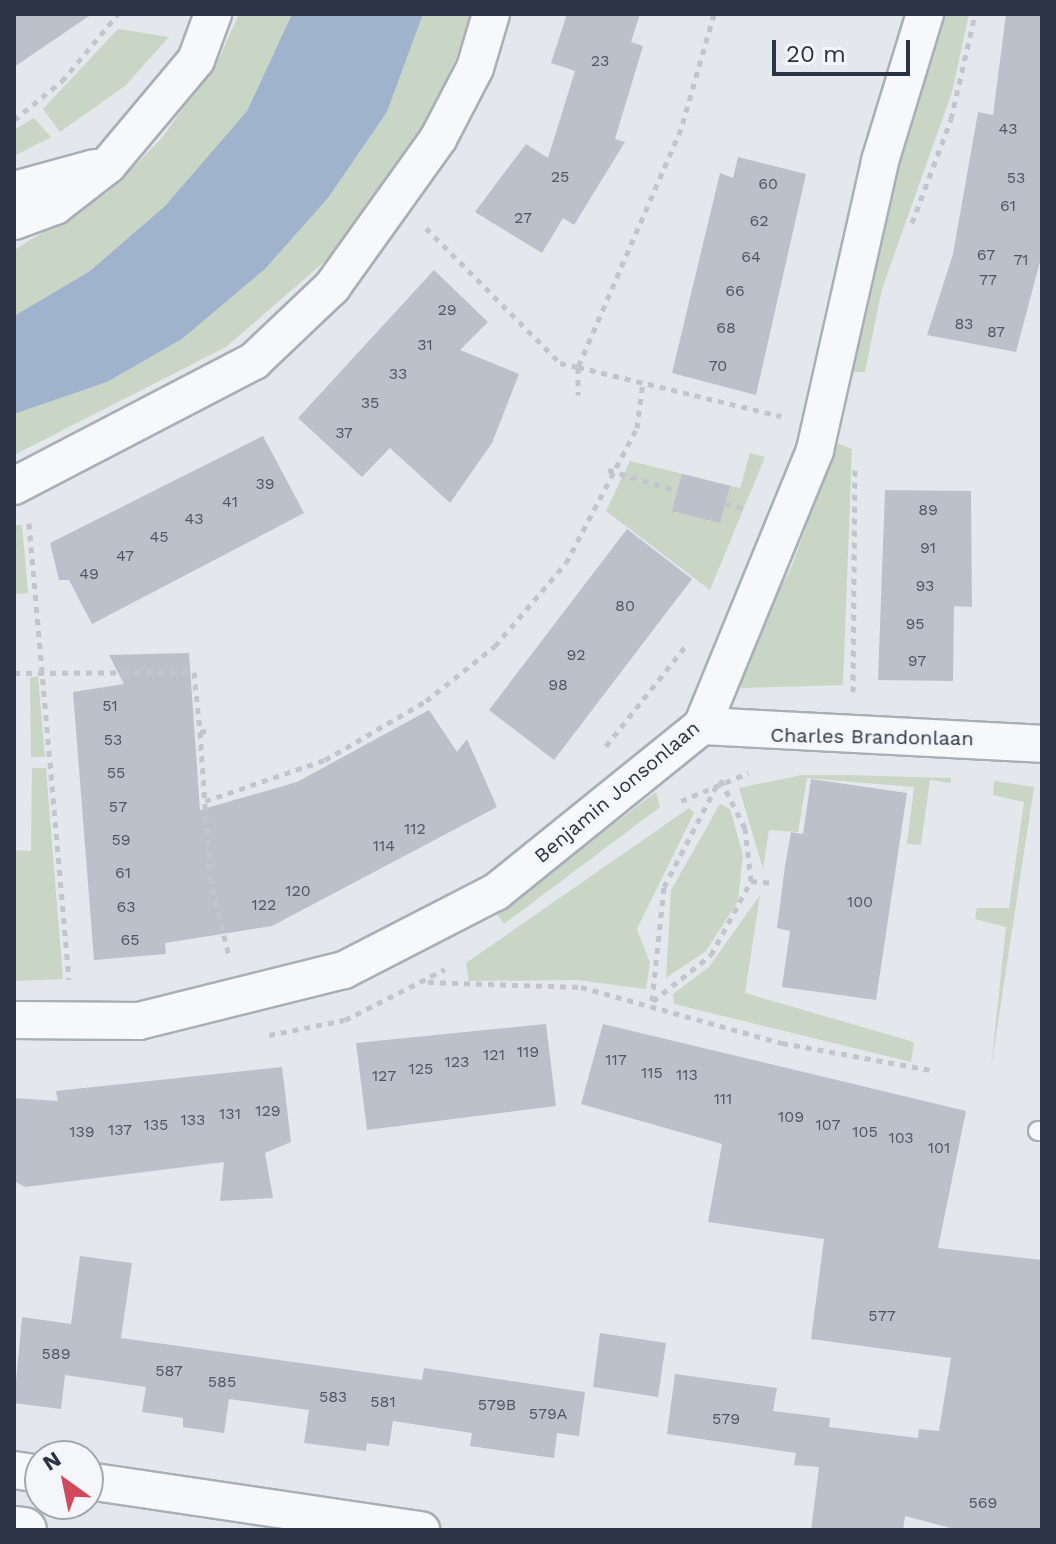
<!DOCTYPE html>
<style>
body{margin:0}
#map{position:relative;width:1056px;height:1544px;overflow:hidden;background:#e4e7ec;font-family:"Work Sans",sans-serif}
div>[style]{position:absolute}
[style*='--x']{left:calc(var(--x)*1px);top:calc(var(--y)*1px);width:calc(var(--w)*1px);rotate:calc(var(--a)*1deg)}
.green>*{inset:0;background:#c9d6c5}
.water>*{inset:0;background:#9fb4cc}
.building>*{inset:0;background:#bbc0ca}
.path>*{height:5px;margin-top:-2.5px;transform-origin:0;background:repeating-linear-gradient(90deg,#c2c5cb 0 6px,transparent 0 12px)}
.roads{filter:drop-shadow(2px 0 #a9aeb7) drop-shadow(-2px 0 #a9aeb7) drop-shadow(0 2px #a9aeb7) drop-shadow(0 -2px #a9aeb7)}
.service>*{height:18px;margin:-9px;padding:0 9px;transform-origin:9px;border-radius:9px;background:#f7f8fa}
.minor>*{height:36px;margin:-18px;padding:0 18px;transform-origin:18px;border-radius:18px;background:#f7f8fa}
.tertiary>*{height:44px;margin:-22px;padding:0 22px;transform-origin:22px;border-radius:22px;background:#f7f8fa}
span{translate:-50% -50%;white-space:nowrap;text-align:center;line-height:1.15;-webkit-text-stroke:7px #f4f6f9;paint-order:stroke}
.number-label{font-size:16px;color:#4f5766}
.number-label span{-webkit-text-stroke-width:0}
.street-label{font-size:20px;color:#2b3445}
.frame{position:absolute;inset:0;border:16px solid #2b3445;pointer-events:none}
.north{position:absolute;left:24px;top:1440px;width:80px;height:80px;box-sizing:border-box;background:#f4f6f9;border:2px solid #a4a8b1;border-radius:50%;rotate:327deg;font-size:22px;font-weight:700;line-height:32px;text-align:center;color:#2b3445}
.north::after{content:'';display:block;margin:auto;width:28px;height:36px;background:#d1495b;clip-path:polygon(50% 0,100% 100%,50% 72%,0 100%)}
.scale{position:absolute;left:772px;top:40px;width:138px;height:36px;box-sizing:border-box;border:4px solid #2b3445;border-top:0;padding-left:10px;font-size:24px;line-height:28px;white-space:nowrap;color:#2b3445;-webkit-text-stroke:6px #f4f6f9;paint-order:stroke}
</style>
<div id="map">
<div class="green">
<div style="clip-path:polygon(239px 14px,292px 14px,247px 111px,165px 206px,90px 271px,14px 316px,14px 250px,107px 193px,161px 139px,219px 58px)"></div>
<div style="clip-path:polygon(423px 14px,475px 14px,426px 127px,332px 255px,226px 347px,14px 455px,14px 414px,107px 382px,182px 339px,265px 269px,328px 198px,387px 112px)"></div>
<div style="clip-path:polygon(943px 14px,969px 14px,952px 92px,882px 289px,865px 372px,849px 372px,915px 98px)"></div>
<div style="clip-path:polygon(118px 29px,169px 37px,125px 86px,60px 132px,43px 109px)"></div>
<div style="clip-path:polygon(34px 118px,51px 137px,14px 156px,14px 130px)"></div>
<div style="clip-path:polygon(837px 443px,852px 449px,843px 685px,741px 688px,740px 672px,792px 565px)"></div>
<div style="clip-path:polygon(750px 453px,765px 457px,710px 590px,606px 511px,630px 461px,740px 488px)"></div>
<div style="clip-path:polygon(14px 525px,22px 525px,28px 593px,14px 594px)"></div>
<div style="clip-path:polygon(38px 676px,45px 757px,31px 757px,30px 678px)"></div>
<div style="clip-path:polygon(32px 768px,46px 768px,63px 979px,14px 981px,14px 850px,31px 851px)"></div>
<div style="clip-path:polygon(802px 775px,845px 775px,951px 778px,951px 783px,930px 780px,921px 845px,907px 844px,914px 787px,807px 778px,798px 832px,769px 830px,763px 869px,739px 788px)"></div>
<div style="clip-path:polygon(994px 781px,1034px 787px,991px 1068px,1006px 927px,975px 919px,977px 908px,1009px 908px,1024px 802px,993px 795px)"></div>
<div style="clip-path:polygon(656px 792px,660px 807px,504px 924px,496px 912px)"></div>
<div style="clip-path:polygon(720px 804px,730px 809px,743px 855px,738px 901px,706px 951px,666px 978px,671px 890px)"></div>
<div style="clip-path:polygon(689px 808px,694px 813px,637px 929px,650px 963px,646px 989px,577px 980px,469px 981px,466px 963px)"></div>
<div style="clip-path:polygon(760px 895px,745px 993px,914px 1042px,911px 1062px,674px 1004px,673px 994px,709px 967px)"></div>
</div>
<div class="water">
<div style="clip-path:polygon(292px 14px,423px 14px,387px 112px,328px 198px,265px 269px,182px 339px,107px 382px,14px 414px,14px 316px,90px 271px,165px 206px,247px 111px)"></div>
</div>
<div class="building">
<div style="clip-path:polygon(14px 14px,92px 14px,14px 67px)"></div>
<div style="clip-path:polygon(567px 14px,640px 14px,631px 42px,643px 46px,615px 139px,625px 142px,574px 225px,563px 218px,542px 253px,475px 212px,526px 144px,548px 158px,575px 71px,551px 63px)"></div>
<div style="clip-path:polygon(1006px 14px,1042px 14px,1042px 254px,1016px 352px,927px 335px,953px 254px,978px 112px,993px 115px)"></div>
<div style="clip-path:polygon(738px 157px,806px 174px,756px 395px,672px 373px,720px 173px,733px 178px)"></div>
<div style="clip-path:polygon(434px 270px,488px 322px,460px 350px,519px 374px,492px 443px,450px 503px,390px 448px,362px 477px,298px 418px)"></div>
<div style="clip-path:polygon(263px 436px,304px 513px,92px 624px,69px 580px,59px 580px,50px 543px)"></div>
<div style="clip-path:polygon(682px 474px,730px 486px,720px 523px,672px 511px)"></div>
<div style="clip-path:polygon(885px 490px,971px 491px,972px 607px,954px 606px,953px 681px,878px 680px)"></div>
<div style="clip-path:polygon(627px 529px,692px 579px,554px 760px,489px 710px)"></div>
<div style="clip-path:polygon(189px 653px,200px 810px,297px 782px,429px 710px,457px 752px,467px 739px,497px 807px,272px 926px,165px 943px,166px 954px,94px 960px,73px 692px,124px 684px,109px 655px)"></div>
<div style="clip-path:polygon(811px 779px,907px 793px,876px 1000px,782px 987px,790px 931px,777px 928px,785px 866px,791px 832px,803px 834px)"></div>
<div style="clip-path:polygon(546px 1024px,556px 1106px,367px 1130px,356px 1043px)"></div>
<div style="clip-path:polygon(603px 1024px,966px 1111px,938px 1248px,1042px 1260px,1042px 1530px,958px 1530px,905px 1516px,903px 1530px,811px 1530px,819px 1467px,794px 1465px,796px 1453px,667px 1434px,675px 1374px,777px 1388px,773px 1411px,830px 1418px,829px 1427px,918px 1438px,919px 1429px,939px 1431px,951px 1358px,811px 1339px,824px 1239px,708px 1222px,722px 1144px,581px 1104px)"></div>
<div style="clip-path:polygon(282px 1067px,291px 1142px,265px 1153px,273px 1198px,220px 1201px,224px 1162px,25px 1187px,14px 1181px,14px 1098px,58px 1101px,56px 1091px)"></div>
<div style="clip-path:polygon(80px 1256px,132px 1263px,121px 1338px,422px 1380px,424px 1368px,585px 1392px,579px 1436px,557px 1433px,554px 1458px,470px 1446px,472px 1433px,393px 1421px,389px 1446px,367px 1443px,366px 1451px,304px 1443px,309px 1410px,229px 1399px,224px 1433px,183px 1427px,183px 1418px,142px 1412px,146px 1387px,65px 1375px,61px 1409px,14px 1403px,22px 1317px,71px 1324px)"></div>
<div style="clip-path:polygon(600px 1333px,666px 1343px,658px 1397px,593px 1387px)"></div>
</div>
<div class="path">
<div style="--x:714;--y:14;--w:120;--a:106"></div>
<div style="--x:681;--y:129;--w:259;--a:113.4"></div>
<div style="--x:578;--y:367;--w:209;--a:13.6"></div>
<div style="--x:14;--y:120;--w:62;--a:-39.1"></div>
<div style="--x:62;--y:81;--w:87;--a:-50.1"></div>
<div style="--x:912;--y:223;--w:111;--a:-69.4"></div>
<div style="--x:951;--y:119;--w:108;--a:-77.1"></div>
<div style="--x:426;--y:228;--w:190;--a:45.2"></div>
<div style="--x:560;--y:363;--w:18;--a:13"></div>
<div style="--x:578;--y:367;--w:28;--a:90"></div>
<div style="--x:608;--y:470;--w:73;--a:16.7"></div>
<div style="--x:725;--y:503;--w:23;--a:15"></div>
<div style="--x:29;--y:523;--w:458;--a:85"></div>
<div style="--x:14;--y:673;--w:180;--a:-0.3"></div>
<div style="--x:194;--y:672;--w:60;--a:84.3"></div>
<div style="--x:200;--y:732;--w:10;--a:-11"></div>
<div style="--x:853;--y:692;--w:226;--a:-89.5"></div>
<div style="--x:200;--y:732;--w:145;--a:86.1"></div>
<div style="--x:210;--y:877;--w:81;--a:76.5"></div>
<div style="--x:606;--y:746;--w:130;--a:-51.5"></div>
<div style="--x:205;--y:801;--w:127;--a:-18.9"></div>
<div style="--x:325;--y:760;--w:117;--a:-30.3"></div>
<div style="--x:426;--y:701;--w:88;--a:-38.6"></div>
<div style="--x:495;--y:646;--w:109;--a:-49.5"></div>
<div style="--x:566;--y:563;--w:153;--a:-62.3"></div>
<div style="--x:637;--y:428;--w:47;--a:-82.7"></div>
<div style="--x:681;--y:801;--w:73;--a:-22.7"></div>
<div style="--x:751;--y:881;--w:24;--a:5"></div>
<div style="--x:428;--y:982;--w:153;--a:1.9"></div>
<div style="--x:581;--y:987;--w:209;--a:15.6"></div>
<div style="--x:782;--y:1043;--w:150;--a:10.3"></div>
<div style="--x:652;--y:1001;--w:115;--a:-84"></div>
<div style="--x:664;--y:887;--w:119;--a:-62.6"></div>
<div style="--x:653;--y:1001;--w:74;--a:-38.4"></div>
<div style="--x:711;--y:955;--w:84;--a:-61.6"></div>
<div style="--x:751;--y:881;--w:53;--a:-96.5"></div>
<div style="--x:745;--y:828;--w:55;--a:-117"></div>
<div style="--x:269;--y:1035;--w:77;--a:-11.2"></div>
<div style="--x:345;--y:1020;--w:112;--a:-27"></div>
</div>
<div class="roads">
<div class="service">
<div style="--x:1038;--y:1131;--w:4;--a:0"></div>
</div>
<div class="minor">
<div style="--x:14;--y:190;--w:84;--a:-15.2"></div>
<div style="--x:14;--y:221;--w:44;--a:-20.1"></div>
<div style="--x:55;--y:206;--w:67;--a:-37.7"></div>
<div style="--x:108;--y:165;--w:137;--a:-50"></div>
<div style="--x:196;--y:60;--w:49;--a:-69.7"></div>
<div style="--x:14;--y:486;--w:271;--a:-27.5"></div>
<div style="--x:254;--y:361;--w:108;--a:-43.5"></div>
<div style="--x:332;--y:287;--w:182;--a:-54.4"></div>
<div style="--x:438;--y:139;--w:80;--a:-62.5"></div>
<div style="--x:475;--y:68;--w:56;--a:-73.5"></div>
<div style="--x:702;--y:726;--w:340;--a:3"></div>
<div style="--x:14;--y:1020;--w:125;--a:0.5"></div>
<div style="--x:139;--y:1021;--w:211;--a:-14"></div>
<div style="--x:344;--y:970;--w:171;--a:-27.2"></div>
<div style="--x:496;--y:892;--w:265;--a:-38.9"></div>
<div style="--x:702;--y:726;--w:298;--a:-67.7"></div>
<div style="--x:815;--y:450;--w:296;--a:-77.3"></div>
<div style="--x:880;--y:161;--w:154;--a:-73"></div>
<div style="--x:14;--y:1470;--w:26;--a:9"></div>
<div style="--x:88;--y:1481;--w:337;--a:8.4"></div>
</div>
<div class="tertiary">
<div style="--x:14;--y:1529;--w:10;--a:6"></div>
</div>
</div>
<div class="number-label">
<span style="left:600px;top:61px">23</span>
<span style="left:1008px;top:129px">43</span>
<span style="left:560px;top:177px">25</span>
<span style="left:1016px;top:178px">53</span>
<span style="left:768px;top:184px">60</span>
<span style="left:1008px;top:206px">61</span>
<span style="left:523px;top:218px">27</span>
<span style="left:759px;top:221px">62</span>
<span style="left:986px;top:255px">67</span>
<span style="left:751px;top:257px">64</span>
<span style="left:1021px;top:260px">71</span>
<span style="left:988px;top:280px">77</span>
<span style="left:735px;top:291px">66</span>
<span style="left:447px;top:310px">29</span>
<span style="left:964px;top:324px">83</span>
<span style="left:726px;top:328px">68</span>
<span style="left:996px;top:332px">87</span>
<span style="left:425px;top:345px">31</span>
<span style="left:718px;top:366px">70</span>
<span style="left:398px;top:374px">33</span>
<span style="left:370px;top:403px">35</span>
<span style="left:344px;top:433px">37</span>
<span style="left:265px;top:484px">39</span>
<span style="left:230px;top:502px">41</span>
<span style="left:928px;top:510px">89</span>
<span style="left:194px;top:519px">43</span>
<span style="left:159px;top:537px">45</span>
<span style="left:928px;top:548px">91</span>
<span style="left:125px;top:556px">47</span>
<span style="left:89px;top:574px">49</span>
<span style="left:925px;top:586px">93</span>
<span style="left:625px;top:606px">80</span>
<span style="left:915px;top:624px">95</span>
<span style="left:576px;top:655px">92</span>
<span style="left:917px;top:661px">97</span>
<span style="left:558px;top:685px">98</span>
<span style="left:110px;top:706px">51</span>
<span style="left:113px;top:740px">53</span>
<span style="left:116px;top:773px">55</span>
<span style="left:118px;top:807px">57</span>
<span style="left:415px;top:829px">112</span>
<span style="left:121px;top:840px">59</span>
<span style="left:384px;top:846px">114</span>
<span style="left:123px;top:873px">61</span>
<span style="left:298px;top:891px">120</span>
<span style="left:860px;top:902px">100</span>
<span style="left:264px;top:905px">122</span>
<span style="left:126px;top:907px">63</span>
<span style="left:130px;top:940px">65</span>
<span style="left:528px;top:1052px">119</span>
<span style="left:494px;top:1055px">121</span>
<span style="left:616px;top:1060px">117</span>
<span style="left:457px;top:1062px">123</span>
<span style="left:421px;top:1069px">125</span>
<span style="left:652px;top:1073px">115</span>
<span style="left:687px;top:1075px">113</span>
<span style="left:384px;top:1076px">127</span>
<span style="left:723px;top:1099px">111</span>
<span style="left:268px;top:1111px">129</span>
<span style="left:230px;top:1114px">131</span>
<span style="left:791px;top:1117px">109</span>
<span style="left:193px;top:1120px">133</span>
<span style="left:156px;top:1125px">135</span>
<span style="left:828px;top:1125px">107</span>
<span style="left:120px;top:1130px">137</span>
<span style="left:82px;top:1132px">139</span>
<span style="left:865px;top:1132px">105</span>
<span style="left:901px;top:1138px">103</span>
<span style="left:939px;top:1148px">101</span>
<span style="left:882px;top:1316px">577</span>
<span style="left:56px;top:1354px">589</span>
<span style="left:169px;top:1371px">587</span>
<span style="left:222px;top:1382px">585</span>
<span style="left:333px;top:1397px">583</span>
<span style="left:383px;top:1402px">581</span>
<span style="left:497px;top:1405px">579B</span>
<span style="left:548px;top:1414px">579A</span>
<span style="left:726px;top:1419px">579</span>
<span style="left:983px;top:1503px">569</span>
</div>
<div class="street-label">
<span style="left:872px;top:737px;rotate:1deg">Charles Brandonlaan</span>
<span style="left:617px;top:792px;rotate:-40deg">Benjamin Jonsonlaan</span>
</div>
<div class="frame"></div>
<div class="north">N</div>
<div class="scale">20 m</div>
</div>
